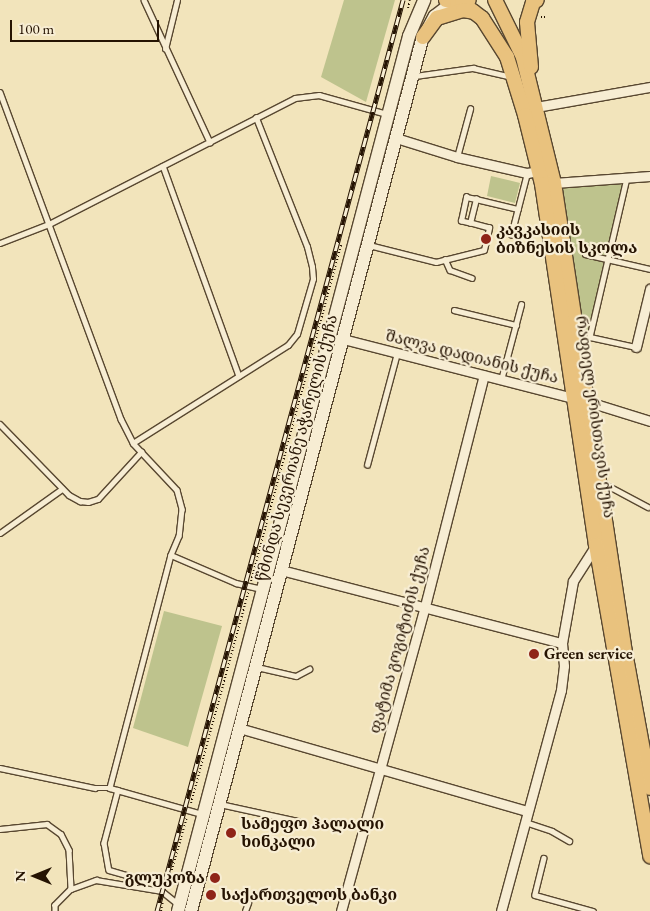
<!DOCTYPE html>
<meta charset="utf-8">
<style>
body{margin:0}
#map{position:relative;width:650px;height:911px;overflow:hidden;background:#f2e4bb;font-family:"EB Garamond","Noto Serif Georgian",serif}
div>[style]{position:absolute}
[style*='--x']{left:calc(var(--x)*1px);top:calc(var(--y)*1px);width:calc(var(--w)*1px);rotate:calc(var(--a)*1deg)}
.green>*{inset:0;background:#bec38d}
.path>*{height:2px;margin-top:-1px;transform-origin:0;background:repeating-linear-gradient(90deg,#251302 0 1px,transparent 0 3.5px)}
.roads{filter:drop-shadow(1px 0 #584730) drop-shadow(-1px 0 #584730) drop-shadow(0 1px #584730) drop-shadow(0 -1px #584730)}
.lane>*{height:4.5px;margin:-2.25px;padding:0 2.25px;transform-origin:2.25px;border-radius:2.25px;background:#f7edd3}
.street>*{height:9px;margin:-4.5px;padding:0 4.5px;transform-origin:4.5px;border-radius:4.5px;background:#f7edd3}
.secondary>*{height:12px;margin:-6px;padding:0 6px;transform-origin:6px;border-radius:6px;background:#f7edd3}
.primary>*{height:14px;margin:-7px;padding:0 7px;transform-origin:7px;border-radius:7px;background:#e9c27e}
.rail>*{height:5px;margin-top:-2.5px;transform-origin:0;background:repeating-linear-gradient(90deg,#f7edd3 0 9px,#251302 0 18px);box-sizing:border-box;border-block:1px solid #251302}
.dots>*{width:14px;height:14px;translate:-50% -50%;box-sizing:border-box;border:2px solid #f7edd3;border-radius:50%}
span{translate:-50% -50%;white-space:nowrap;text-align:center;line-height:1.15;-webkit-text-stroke:4.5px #f7edd3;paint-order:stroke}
.poi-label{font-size:16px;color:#251302;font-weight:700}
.left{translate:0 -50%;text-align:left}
.right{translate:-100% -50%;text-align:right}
.street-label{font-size:16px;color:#251302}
.north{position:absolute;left:10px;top:851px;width:50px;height:50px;-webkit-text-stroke:4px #f7edd3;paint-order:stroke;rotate:270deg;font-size:14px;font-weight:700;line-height:20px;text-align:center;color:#251302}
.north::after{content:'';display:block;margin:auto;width:18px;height:22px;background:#251302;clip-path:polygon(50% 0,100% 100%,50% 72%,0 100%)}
.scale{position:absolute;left:10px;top:20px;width:149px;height:22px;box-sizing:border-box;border:2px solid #251302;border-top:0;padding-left:6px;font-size:15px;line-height:18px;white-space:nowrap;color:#251302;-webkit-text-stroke:4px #f7edd3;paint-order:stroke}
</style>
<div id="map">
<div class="green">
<div style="clip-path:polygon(344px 0,395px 0,366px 102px,321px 77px)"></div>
<div style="clip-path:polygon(491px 176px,520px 183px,515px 203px,487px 196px)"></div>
<div style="clip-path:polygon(627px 178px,590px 337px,579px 342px,554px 183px)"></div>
<div style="clip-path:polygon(164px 611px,222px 626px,188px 747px,133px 728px)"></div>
</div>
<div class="path">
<div style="--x:408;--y:8;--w:8;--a:-76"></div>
<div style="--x:541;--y:17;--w:6;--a:0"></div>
<div style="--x:251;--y:581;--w:348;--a:-75"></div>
<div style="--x:191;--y:803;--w:218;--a:-74.8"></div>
<div style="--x:167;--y:887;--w:73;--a:-74.1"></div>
<div style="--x:161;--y:911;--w:10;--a:-79"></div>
</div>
<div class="roads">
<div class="lane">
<div style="--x:144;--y:0;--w:157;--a:65.1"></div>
<div style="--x:165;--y:49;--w:50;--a:-76.2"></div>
<div style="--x:415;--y:76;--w:59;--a:-7.9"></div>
<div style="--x:473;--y:68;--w:39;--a:13"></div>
<div style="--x:0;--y:92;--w:349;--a:69.7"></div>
<div style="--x:121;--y:419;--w:27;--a:63"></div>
<div style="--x:133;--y:443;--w:64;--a:46.9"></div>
<div style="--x:177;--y:490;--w:20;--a:75"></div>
<div style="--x:182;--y:509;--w:27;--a:96"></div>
<div style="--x:179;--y:536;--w:21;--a:113"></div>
<div style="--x:171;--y:555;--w:241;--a:104.7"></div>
<div style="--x:457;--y:157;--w:50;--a:-74.8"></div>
<div style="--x:163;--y:166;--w:223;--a:70.1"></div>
<div style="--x:627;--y:178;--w:163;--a:103.1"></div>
<div style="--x:590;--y:337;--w:47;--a:12.3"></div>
<div style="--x:470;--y:223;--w:9;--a:-167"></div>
<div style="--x:461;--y:221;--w:25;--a:-78"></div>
<div style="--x:466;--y:197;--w:10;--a:11"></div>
<div style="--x:511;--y:235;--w:64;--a:-75.5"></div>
<div style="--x:0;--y:243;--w:53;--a:-21.2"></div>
<div style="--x:49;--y:224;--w:276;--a:-27.1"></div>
<div style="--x:295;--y:98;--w:24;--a:-7"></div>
<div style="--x:319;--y:95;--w:71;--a:15.6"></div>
<div style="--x:369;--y:245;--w:69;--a:14.2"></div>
<div style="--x:436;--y:262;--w:49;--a:-14"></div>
<div style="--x:484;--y:250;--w:23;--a:-77"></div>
<div style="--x:489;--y:228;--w:20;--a:-165"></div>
<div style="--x:470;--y:223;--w:25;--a:-76"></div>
<div style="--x:476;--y:199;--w:43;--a:13.4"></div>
<div style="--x:585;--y:254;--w:67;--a:13"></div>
<div style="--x:445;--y:259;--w:12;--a:66"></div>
<div style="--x:450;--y:270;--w:23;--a:20"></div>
<div style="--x:454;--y:310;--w:64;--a:13.6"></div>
<div style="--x:501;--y:380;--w:78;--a:-75.1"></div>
<div style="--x:0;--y:424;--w:99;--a:45.8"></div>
<div style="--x:69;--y:495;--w:13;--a:29"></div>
<div style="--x:80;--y:501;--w:8;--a:7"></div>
<div style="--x:88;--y:502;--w:10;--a:-17"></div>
<div style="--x:98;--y:499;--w:64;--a:-47.5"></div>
<div style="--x:133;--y:443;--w:183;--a:-32.3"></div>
<div style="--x:288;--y:345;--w:14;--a:-51"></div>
<div style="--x:297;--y:334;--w:57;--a:-73.8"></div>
<div style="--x:313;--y:279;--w:12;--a:-95"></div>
<div style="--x:312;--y:267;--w:21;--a:-104"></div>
<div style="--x:307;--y:247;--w:139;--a:-111.6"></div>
<div style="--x:367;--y:465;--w:116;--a:-75"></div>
<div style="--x:603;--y:483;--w:51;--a:28.1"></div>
<div style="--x:0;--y:533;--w:76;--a:-35.4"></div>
<div style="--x:171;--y:555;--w:71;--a:23.3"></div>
<div style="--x:236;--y:583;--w:26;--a:13"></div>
<div style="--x:257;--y:667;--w:40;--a:13"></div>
<div style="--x:296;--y:676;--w:15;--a:-28"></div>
<div style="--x:0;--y:768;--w:97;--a:11.9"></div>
<div style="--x:95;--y:788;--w:15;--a:0"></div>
<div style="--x:110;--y:788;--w:96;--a:15.8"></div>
<div style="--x:118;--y:790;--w:55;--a:104.8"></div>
<div style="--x:104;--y:843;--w:27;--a:80"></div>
<div style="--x:109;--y:870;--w:18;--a:16"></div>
<div style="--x:220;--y:804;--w:79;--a:12.4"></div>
<div style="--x:525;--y:822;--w:28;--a:18"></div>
<div style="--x:552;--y:831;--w:20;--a:30"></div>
<div style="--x:0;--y:829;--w:47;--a:-6.1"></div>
<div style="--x:47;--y:824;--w:17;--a:36"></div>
<div style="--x:61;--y:834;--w:18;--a:63"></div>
<div style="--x:69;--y:850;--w:39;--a:87"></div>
<div style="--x:71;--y:889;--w:23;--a:135"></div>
<div style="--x:55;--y:905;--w:6;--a:90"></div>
<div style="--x:544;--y:858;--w:38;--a:104"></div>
<div style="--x:535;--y:895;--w:60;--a:15.4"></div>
<div style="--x:71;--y:889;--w:27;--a:-20"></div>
<div style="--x:96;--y:880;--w:67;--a:9.5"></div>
<div style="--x:162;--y:891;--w:21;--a:39"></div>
<div style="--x:245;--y:911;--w:9;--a:-69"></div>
</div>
<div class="street">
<div style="--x:536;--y:107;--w:116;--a:-10"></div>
<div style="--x:396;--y:138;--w:64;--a:17.3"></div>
<div style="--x:457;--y:157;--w:72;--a:12.9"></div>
<div style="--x:527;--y:173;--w:11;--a:-10"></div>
<div style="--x:554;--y:183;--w:96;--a:-4.2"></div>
<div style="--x:343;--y:339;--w:254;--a:14.4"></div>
<div style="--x:589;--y:402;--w:64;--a:17.3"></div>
<div style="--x:636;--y:347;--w:60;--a:-76.4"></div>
<div style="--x:281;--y:570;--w:290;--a:14.6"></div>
<div style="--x:239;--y:728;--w:300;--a:16.1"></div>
<div style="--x:341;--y:911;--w:316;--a:-74.6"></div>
<div style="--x:425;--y:606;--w:238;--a:-75.7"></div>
<div style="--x:501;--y:911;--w:229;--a:-74.8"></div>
<div style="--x:561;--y:690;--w:24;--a:-83"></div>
<div style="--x:564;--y:666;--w:23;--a:-95"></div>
<div style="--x:562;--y:643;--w:63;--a:-79.9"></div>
<div style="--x:573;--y:581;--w:43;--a:-57.4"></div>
</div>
<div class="secondary">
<div style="--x:178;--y:911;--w:905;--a:-75.21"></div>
<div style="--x:409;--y:36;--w:39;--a:-67"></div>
<div style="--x:191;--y:911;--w:901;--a:-75.15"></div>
<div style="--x:422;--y:40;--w:27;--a:-62"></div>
<div style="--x:435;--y:16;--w:21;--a:-37"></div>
</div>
<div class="primary">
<div style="--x:446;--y:0;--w:11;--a:15"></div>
<div style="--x:457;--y:3;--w:12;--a:-14"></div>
<div style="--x:495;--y:0;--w:64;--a:63.8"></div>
<div style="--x:523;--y:57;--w:130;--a:76.2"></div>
<div style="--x:554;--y:183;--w:486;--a:81.4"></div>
<div style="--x:627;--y:663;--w:127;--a:79.6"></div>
<div style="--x:462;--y:3;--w:25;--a:37"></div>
<div style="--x:482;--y:18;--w:46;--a:57.3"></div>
<div style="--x:507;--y:57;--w:61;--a:72.8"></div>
<div style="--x:525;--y:115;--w:71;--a:76.2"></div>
<div style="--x:542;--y:184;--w:365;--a:81.5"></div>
<div style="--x:596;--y:545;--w:316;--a:80.1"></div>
<div style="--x:423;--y:37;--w:24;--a:-54"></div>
<div style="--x:437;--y:18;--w:27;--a:-17"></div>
<div style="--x:463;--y:10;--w:11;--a:10"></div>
<div style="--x:531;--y:67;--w:45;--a:-95.1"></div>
<div style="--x:527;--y:22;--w:21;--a:-73"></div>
<div style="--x:533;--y:2;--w:4;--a:-27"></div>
</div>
</div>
<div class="rail">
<div style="--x:157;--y:911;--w:944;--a:-74.89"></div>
</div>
<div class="dots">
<div style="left:486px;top:239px;background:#8f2418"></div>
<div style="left:534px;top:654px;background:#8f2418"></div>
<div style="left:231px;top:833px;background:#8f2418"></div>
<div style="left:215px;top:878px;background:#8f2418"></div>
<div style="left:211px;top:895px;background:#8f2418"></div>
</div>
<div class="poi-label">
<span class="left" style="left:496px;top:239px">კავკასიის<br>ბიზნესის სკოლა</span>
<span class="left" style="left:544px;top:654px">Green service</span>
<span class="left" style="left:241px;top:833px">სამეფო ჰალალი<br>ხინკალი</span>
<span class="right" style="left:205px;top:878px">გლუკოზა</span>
<span class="left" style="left:221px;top:895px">საქართველოს ბანკი</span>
</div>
<div class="street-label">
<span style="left:472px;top:357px;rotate:14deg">შალვა დადიანის ქუჩა</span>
<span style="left:595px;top:417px;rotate:82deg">რაფიელ ერისთავის ქუჩა</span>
<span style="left:297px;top:448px;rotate:-75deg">წმინდა სევერიანე აჭარელის ქუჩა</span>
<span style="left:400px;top:640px;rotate:-75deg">ფატიმა გოგიტიძის ქუჩა</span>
</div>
<div class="north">N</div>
<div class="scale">100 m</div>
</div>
